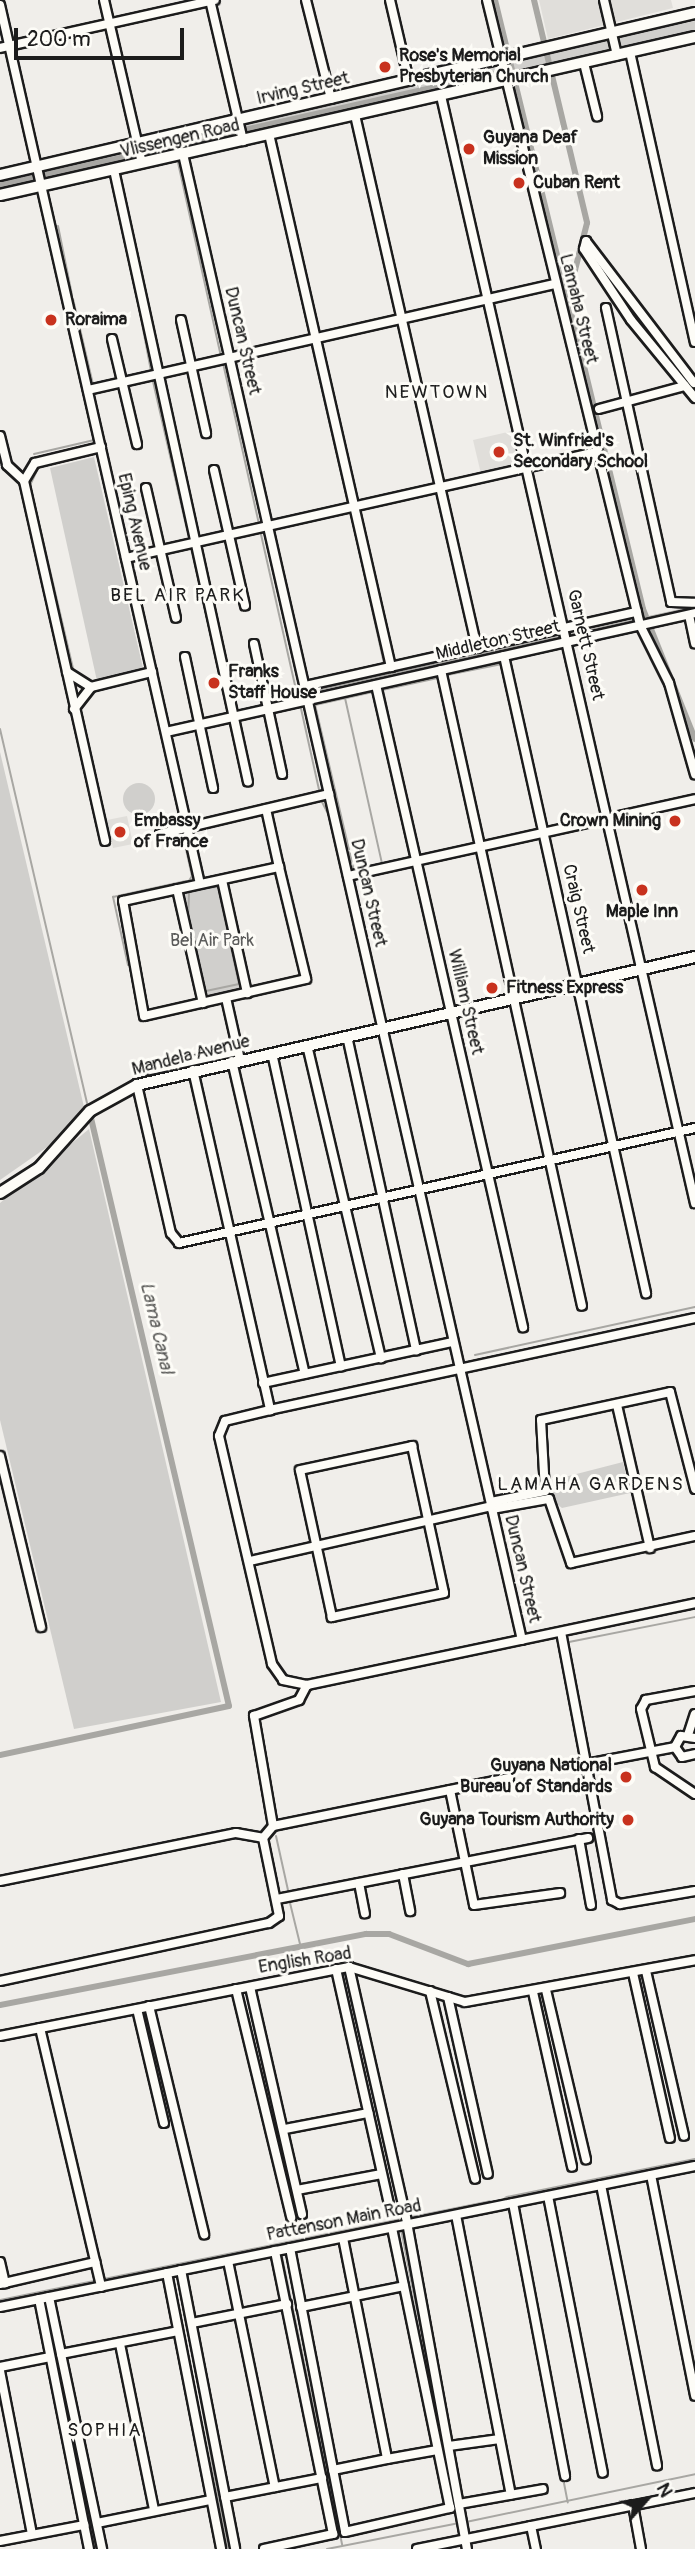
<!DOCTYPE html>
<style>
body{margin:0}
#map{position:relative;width:695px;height:2549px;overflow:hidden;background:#f0eeea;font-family:Pangolin,sans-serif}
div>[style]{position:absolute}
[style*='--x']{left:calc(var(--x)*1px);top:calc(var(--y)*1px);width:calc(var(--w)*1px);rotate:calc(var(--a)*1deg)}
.built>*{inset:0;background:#e0deda}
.green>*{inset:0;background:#d0cfcc}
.round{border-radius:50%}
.stream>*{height:2px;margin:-1px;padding:0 1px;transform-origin:1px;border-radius:1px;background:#a8a7a3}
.canal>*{height:6px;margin:-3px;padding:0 3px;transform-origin:3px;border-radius:3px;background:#a8a7a3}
.roads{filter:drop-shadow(2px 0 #1c1c1c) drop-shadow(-2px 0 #1c1c1c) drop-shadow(0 2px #1c1c1c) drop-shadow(0 -2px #1c1c1c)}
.minor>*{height:8px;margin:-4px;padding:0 4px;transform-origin:4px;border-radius:4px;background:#fdfcf7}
.major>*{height:10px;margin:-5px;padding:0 5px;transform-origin:5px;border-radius:5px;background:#fdfcf7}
.dots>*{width:19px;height:19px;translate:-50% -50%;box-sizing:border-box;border:4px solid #fdfcf7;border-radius:50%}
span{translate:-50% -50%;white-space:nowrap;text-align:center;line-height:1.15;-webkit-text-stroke:6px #fdfcf7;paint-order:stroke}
.poi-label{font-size:18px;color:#1c1c1c;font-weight:700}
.left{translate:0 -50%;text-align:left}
.right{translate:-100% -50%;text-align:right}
.street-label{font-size:18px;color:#1c1c1c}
.park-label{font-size:18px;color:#5b5b5a}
.neighbourhood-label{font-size:19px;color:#1c1c1c;letter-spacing:2px}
.water-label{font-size:19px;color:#5b5b59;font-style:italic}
.north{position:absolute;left:611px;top:2465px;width:70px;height:70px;-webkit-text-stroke:5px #fdfcf7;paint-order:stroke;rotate:62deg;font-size:19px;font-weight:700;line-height:28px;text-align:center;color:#1c1c1c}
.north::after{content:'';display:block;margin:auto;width:24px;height:32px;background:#1c1c1c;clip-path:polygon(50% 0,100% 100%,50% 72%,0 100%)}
.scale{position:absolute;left:14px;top:28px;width:170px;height:32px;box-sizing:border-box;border:4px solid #1c1c1c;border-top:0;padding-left:9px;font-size:21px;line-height:24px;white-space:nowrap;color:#1c1c1c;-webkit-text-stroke:5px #fdfcf7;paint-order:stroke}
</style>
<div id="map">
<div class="built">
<div style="clip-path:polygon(539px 0,671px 0,673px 8px,548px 39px)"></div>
<div style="clip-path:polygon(516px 430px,524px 464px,481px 474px,473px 440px)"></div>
<div style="clip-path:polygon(127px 816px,133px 844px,113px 848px,107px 820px)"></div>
</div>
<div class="green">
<div style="clip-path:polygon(695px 21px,695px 33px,622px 50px,619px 37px)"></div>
<div style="clip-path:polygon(608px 40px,611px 53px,511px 75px,508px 62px)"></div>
<div style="clip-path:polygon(494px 65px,497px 79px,248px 135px,245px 125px)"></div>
<div style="clip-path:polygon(235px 127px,238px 138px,147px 158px,145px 147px)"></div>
<div style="clip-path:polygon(134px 149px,136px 160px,45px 181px,43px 170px)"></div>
<div style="clip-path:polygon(94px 457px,143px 668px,97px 681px,50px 468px)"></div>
<div style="clip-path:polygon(0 752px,84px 1107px,53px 1143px,0 1180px)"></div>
<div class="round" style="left:123px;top:783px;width:32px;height:32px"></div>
<div style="clip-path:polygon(220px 883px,243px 990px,204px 999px,180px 892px)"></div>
<div style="clip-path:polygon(89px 1129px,221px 1702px,74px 1729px,0 1420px,0 1203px)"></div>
<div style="clip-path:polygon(623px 1462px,630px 1493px,562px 1508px,549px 1498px,494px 1507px,548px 1490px,557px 1479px)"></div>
</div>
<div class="stream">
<div style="--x:177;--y:158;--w:204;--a:77.5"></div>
<div style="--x:275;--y:180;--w:161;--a:77.4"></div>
<div style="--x:58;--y:226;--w:70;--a:78.5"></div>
<div style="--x:73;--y:299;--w:87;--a:76.8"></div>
<div style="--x:93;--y:384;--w:26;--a:-13"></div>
<div style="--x:311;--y:342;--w:166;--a:77.1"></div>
<div style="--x:223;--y:363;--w:165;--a:77.4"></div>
<div style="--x:123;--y:377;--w:29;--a:-12"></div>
<div style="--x:151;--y:371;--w:70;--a:-100.7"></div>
<div style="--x:152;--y:377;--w:166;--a:77.1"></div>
<div style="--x:34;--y:454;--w:62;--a:-13.1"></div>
<div style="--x:94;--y:440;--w:116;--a:-103"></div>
<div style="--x:39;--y:466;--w:21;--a:115"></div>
<div style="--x:30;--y:485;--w:192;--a:76.8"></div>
<div style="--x:350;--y:509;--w:159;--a:77.6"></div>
<div style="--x:260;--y:530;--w:173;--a:77.3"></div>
<div style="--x:191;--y:548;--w:162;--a:77.2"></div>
<div style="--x:640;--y:619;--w:56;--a:-12.3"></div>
<div style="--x:568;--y:635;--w:69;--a:-12.6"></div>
<div style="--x:447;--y:675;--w:56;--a:-11.3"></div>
<div style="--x:502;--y:664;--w:169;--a:77.7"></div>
<div style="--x:438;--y:679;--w:169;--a:77.4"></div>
<div style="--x:90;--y:682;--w:37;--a:-14"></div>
<div style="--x:382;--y:690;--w:57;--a:-12.1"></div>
<div style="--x:383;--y:690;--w:142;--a:77.8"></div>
<div style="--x:309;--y:692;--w:260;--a:-12.4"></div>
<div style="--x:345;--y:698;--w:170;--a:77.4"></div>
<div style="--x:300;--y:704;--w:92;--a:77.5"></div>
<div style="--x:379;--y:716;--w:145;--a:77.7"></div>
<div style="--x:410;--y:858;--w:10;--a:169"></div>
<div style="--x:0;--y:729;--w:387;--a:76.9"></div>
<div style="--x:321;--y:800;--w:22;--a:63"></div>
<div style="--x:182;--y:831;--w:46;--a:77.5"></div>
<div style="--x:192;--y:876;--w:9;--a:122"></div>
<div style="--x:336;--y:842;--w:187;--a:77.3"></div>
<div style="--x:461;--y:847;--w:12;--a:-14"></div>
<div style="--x:476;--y:850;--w:140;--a:77.2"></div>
<div style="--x:354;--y:871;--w:171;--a:-103.2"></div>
<div style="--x:315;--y:705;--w:59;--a:-12.6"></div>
<div style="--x:188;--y:890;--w:30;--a:-6"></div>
<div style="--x:218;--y:887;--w:99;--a:77.8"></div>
<div style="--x:239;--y:984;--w:35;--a:168"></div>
<div style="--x:205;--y:991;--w:66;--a:-103.2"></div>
<div style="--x:188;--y:922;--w:29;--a:-88"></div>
<div style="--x:128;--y:965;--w:70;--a:-102.4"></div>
<div style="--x:113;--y:897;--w:75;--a:-12.4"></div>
<div style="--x:379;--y:1033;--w:40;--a:77"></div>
<div style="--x:392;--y:1088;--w:99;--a:77.8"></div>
<div style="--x:475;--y:1355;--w:225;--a:-12.3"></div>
<div style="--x:569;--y:1642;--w:128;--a:-11.2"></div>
<div style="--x:276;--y:1836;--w:55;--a:77.5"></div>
<div style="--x:290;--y:1903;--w:42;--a:76.3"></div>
<div style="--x:509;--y:2207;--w:96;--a:78.6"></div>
<div style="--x:401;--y:2229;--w:250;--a:78.9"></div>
<div style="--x:281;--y:2252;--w:299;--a:78.2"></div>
<div style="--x:178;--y:2275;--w:279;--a:79.7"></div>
<div style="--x:48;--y:2310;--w:244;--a:78.6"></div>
<div style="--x:563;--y:2478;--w:25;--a:79"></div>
<div style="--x:466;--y:2522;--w:234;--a:-11.8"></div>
<div style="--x:327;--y:2549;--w:136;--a:-11.1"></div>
</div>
<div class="canal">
<div style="--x:495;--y:0;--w:627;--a:76.34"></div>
<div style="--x:643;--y:609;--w:140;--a:68.2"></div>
<div style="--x:534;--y:0;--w:229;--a:76.6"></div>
<div style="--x:587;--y:223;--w:49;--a:104.3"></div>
<div style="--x:575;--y:270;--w:22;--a:124"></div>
<div style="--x:0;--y:185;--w:505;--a:-12.69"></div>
<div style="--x:0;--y:1755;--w:234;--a:-12.1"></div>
<div style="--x:229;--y:1706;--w:604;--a:-103.21"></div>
<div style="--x:0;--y:2005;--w:373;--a:-11"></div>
<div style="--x:366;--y:1934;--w:23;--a:0"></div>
<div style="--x:389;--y:1934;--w:85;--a:20.8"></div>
<div style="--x:468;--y:1964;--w:231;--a:-11.2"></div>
<div style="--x:507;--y:2199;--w:192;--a:-11.4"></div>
<div style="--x:0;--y:2302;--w:499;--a:-11.4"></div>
</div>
<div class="roads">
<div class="minor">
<div style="--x:104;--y:0;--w:167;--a:76.9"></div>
<div style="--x:210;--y:0;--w:145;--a:76.8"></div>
<div style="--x:306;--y:0;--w:102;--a:75.8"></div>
<div style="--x:390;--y:0;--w:83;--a:76.8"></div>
<div style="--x:487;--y:0;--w:643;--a:76.24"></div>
<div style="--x:640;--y:625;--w:65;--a:63.4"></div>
<div style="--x:669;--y:683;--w:95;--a:74.1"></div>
<div style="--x:604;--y:0;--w:57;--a:76.7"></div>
<div style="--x:0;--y:5;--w:901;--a:77.18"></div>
<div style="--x:0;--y:48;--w:220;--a:-12.6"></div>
<div style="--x:630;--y:52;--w:297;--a:77.4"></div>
<div style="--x:584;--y:63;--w:55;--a:76.2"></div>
<div style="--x:441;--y:96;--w:1136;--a:77.08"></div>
<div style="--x:355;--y:115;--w:547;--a:77.11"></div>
<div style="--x:269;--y:134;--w:547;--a:77.11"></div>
<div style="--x:183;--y:154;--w:1524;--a:77.15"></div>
<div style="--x:114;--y:170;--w:626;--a:77.65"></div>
<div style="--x:606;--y:308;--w:301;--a:77.5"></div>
<div style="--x:671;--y:602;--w:24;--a:2"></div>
<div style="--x:181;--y:320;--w:116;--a:77.5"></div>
<div style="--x:112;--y:339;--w:108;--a:76.6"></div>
<div style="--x:694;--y:383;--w:178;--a:-127.3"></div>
<div style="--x:586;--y:241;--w:8;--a:104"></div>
<div style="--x:584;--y:249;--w:85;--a:56.5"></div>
<div style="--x:631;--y:320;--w:101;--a:50.6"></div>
<div style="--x:88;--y:390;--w:480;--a:-12.8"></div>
<div style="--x:599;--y:409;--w:89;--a:-15"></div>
<div style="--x:0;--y:436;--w:30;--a:76"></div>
<div style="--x:7;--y:465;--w:23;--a:43"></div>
<div style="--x:24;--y:481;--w:369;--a:77.3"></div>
<div style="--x:214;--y:470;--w:139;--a:77.1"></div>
<div style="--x:24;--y:481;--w:21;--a:-59"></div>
<div style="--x:35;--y:463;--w:68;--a:-13.6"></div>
<div style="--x:146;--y:488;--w:133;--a:77"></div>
<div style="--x:126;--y:558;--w:483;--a:-12.7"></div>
<div style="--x:689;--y:615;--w:29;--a:78"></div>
<div style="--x:254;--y:644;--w:133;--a:77.8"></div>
<div style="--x:504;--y:656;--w:653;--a:77.43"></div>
<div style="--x:185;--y:657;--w:134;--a:77.9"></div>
<div style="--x:441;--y:670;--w:651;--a:77.5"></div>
<div style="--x:67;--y:672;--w:28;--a:32"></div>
<div style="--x:376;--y:685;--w:659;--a:77.1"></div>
<div style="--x:305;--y:686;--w:340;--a:-12.6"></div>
<div style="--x:74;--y:709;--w:28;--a:-52"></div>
<div style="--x:91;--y:687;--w:63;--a:-13.8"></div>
<div style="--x:166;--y:732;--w:542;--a:-12.68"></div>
<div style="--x:266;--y:809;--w:59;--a:77.4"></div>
<div style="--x:279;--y:867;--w:115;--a:76.4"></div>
<div style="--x:306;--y:979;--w:166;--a:167.1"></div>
<div style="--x:144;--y:1016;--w:117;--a:-100.3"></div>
<div style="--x:123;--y:901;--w:160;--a:-12.3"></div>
<div style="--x:160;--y:834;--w:174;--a:-13.3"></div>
<div style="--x:348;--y:876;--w:355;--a:-12.5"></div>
<div style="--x:222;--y:880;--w:116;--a:77.5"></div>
<div style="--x:177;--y:889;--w:117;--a:77.2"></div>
<div style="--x:226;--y:998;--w:64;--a:77.3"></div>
<div style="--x:347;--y:1036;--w:322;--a:77.6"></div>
<div style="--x:307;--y:1045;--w:322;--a:76.7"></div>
<div style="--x:272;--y:1053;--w:321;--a:77.6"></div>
<div style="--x:232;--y:1061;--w:321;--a:76.9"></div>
<div style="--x:150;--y:1070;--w:90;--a:-12.2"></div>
<div style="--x:193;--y:1070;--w:349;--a:77.2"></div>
<div style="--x:137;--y:1085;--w:152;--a:77.1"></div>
<div style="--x:171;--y:1233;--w:13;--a:51"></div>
<div style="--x:179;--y:1243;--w:529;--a:-12.56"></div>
<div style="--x:695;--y:1318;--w:435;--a:167.8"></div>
<div style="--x:270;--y:1410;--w:46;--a:166.3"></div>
<div style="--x:225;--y:1421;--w:16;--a:112"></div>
<div style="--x:219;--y:1436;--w:234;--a:76.9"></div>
<div style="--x:272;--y:1664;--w:19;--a:55"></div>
<div style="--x:283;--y:1680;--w:25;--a:12"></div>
<div style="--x:307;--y:1685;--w:397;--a:-11.9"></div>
<div style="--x:263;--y:1383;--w:193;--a:-12.2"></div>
<div style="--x:617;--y:1405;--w:147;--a:77"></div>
<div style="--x:412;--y:1446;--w:150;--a:77.7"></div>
<div style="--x:444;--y:1593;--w:115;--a:167.9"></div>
<div style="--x:332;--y:1617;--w:150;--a:-102.3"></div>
<div style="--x:300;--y:1470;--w:115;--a:-12.1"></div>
<div style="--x:0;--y:1456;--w:176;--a:76.5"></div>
<div style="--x:545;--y:1491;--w:71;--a:-93.2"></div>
<div style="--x:541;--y:1420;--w:132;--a:-12.2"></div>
<div style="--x:670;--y:1392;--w:100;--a:75.5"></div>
<div style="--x:491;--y:1502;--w:55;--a:-11.5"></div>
<div style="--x:492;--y:1509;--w:58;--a:-10"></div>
<div style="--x:549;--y:1499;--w:68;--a:71"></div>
<div style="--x:571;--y:1563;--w:127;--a:-12.3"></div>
<div style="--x:250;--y:1561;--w:248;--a:-12.8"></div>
<div style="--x:561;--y:1632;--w:273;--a:79.2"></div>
<div style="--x:612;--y:1900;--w:9;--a:27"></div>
<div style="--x:620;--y:1904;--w:76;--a:-9.8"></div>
<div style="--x:695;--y:1691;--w:50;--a:169.6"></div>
<div style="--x:646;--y:1700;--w:10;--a:119"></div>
<div style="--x:641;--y:1709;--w:60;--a:76.4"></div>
<div style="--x:655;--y:1767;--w:48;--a:34"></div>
<div style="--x:688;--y:1735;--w:22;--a:-72"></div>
<div style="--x:695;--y:1738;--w:14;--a:-172"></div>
<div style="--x:681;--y:1736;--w:13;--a:119"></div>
<div style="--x:675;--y:1747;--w:12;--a:55"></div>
<div style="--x:682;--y:1757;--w:13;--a:-13"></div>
<div style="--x:586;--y:1764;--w:91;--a:-10.8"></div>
<div style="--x:450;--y:1790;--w:117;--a:78.2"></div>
<div style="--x:474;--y:1905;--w:87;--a:-7.9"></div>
<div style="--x:273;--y:1826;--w:241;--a:-11.5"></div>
<div style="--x:263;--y:1838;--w:16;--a:-50"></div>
<div style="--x:273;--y:1826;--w:112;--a:-99.8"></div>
<div style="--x:254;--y:1716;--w:48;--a:-19.6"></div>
<div style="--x:299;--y:1700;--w:17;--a:-62"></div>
<div style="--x:579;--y:1839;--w:67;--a:79.7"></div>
<div style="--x:403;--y:1874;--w:38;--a:79"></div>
<div style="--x:0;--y:1881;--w:241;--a:-11.5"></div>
<div style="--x:236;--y:1833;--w:27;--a:10"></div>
<div style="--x:359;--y:1883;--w:31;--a:79"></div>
<div style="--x:277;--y:1899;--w:317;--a:-11.1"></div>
<div style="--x:349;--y:1967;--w:256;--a:77.2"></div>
<div style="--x:406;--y:2217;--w:338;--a:79.6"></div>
<div style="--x:336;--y:1969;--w:241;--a:77.3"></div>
<div style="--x:646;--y:1971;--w:169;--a:77"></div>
<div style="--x:633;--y:1973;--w:169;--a:77.4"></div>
<div style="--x:0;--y:1981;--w:275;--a:-12.2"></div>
<div style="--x:269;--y:1923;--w:12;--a:-35"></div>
<div style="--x:279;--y:1916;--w:80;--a:-101.6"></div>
<div style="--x:250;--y:1987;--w:233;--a:77.1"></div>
<div style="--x:236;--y:1989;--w:235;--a:76.4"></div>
<div style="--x:546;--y:1990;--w:174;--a:76.7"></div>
<div style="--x:430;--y:1991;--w:193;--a:76.5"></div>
<div style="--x:533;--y:1992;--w:179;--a:77.4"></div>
<div style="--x:448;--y:1997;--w:181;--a:77.3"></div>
<div style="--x:149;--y:2006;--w:235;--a:76.4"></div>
<div style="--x:137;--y:2009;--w:117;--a:76.7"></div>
<div style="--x:40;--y:2028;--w:266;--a:76.7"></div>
<div style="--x:0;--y:2036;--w:356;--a:-11.2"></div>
<div style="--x:349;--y:1967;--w:121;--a:16.8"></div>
<div style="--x:465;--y:2002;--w:234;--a:-10.3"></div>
<div style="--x:285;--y:2129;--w:85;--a:-10.9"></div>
<div style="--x:651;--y:2175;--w:225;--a:78.7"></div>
<div style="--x:601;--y:2185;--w:286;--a:78.7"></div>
<div style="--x:297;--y:2190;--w:86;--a:-10.7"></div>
<div style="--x:548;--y:2196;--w:282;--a:78.8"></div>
<div style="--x:513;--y:2203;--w:278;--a:79.2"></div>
<div style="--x:456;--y:2215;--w:285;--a:78.9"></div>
<div style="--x:343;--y:2238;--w:225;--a:78.7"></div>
<div style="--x:387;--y:2459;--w:51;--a:-10.2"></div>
<div style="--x:290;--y:2248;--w:289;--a:79"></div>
<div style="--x:345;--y:2532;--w:108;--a:-12.9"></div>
<div style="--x:450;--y:2508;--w:286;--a:-101.7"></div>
<div style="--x:228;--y:2261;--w:231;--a:78.3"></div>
<div style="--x:0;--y:2262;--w:22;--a:77"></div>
<div style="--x:181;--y:2270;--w:284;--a:79"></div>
<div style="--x:167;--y:2273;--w:281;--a:78.9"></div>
<div style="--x:0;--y:2284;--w:98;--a:-13"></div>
<div style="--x:49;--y:2297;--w:258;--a:78.1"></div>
<div style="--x:39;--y:2299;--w:255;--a:78.7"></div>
<div style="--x:0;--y:2307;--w:709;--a:-11.47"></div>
<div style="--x:301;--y:2307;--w:105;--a:-11.5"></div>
<div style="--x:192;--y:2323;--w:97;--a:-11.3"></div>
<div style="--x:120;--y:2344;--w:169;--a:78.4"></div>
<div style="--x:61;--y:2354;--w:119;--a:-11.1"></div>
<div style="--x:0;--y:2367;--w:51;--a:-11.3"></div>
<div style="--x:0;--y:2371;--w:166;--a:78.9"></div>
<div style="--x:449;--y:2446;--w:51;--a:-7.8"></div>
<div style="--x:333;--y:2470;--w:55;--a:-11.5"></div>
<div style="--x:225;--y:2497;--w:99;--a:-11.1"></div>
<div style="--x:459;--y:2504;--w:85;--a:-10.1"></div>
<div style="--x:633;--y:2505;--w:45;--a:79.7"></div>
<div style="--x:97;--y:2523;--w:115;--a:-11.5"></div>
<div style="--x:531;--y:2526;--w:24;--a:78"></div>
<div style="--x:0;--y:2541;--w:86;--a:-10.8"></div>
<div style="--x:264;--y:2549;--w:71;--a:-12.3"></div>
<div style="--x:333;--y:2534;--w:289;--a:-101.6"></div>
<div style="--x:417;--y:2549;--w:284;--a:-11.4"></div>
</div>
<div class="major">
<div style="--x:0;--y:175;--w:714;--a:-13.12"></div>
<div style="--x:0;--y:195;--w:713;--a:-12.81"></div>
<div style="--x:0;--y:1193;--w:46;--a:-32.7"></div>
<div style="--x:39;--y:1168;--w:76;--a:-48.2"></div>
<div style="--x:90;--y:1111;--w:54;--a:-29"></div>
<div style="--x:137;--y:1085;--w:572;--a:-12.92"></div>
</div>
</div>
<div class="dots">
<div style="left:385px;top:67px;background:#c8321e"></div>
<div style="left:469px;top:149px;background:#c8321e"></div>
<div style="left:519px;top:183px;background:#c8321e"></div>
<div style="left:51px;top:320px;background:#c8321e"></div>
<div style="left:499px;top:452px;background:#c8321e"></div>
<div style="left:214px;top:683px;background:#c8321e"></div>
<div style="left:675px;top:821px;background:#c8321e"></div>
<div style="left:120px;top:832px;background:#c8321e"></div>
<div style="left:642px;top:890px;background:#c8321e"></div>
<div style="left:492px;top:988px;background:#c8321e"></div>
<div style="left:626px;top:1777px;background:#c8321e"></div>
<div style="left:628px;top:1820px;background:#c8321e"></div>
</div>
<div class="poi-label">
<span class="left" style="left:399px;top:67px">Rose's Memorial<br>Presbyterian Church</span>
<span class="left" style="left:483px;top:149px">Guyana Deaf<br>Mission</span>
<span class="left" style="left:533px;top:183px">Cuban Rent</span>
<span class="left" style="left:65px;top:320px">Roraima</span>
<span class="left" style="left:513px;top:452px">St. Winfried's<br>Secondary School</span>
<span class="left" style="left:228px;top:683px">Franks<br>Staff House</span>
<span class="right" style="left:661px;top:821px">Crown Mining</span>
<span class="left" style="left:134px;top:832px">Embassy<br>of France</span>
<span style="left:642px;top:912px">Maple Inn</span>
<span class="left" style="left:506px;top:988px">Fitness Express</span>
<span class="right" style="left:612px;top:1777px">Guyana National<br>Bureau of Standards</span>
<span class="right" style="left:614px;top:1820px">Guyana Tourism Authority</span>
</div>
<div class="street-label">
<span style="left:303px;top:89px;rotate:-13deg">Irving Street</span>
<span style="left:180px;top:139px;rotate:-13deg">Vlissengen Road</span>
<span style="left:578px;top:309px;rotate:76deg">Lamaha Street</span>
<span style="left:242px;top:341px;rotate:77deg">Duncan Street</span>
<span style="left:134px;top:522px;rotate:77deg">Eping Avenue</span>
<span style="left:498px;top:641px;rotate:-13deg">Middleton Street</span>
<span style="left:585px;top:645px;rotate:77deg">Garnett Street</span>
<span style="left:368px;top:893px;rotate:77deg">Duncan Street</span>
<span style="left:578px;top:909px;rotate:77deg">Craig Street</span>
<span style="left:465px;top:1002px;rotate:77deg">William Street</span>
<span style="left:191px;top:1056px;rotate:-14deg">Mandela Avenue</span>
<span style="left:522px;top:1569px;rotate:77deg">Duncan Street</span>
<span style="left:305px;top:1961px;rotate:-9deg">English Road</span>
<span style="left:344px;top:2221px;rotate:-11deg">Pattenson Main Road</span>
</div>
<div class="park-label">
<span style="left:212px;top:941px">Bel Air Park</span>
</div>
<div class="neighbourhood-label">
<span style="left:437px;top:393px">NEWTOWN</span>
<span style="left:178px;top:596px">BEL AIR PARK</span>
<span style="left:591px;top:1485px">LAMAHA GARDENS</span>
<span style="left:105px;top:2431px">SOPHIA</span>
</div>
<div class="water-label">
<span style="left:156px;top:1328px;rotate:77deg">Lama Canal</span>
</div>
<div class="north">N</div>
<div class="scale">200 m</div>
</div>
